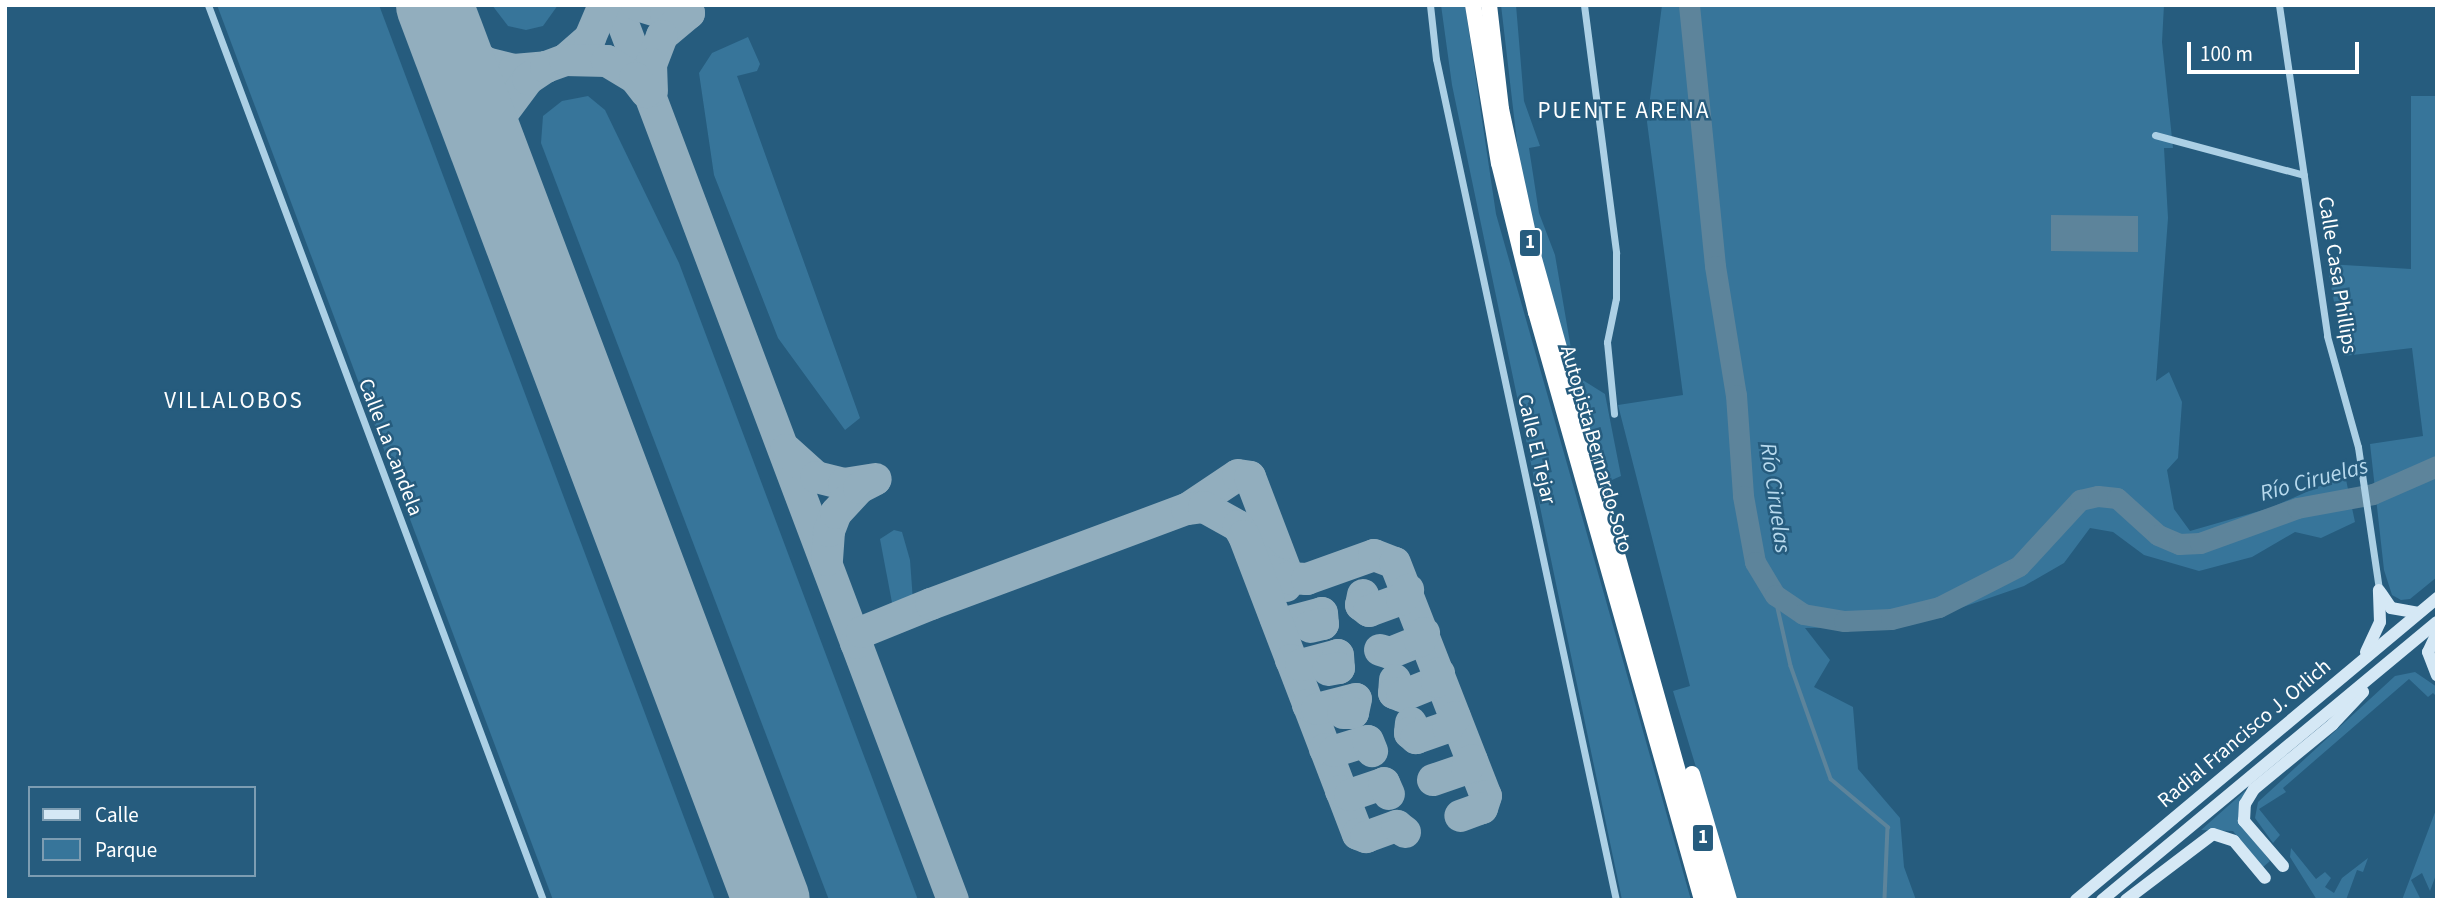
<!DOCTYPE html>
<meta charset="utf-8">
<style>
body{margin:0}
#map{position:relative;width:2442px;height:905px;overflow:hidden;background:#265c7e;font-family:"Source Sans 3",sans-serif}
div>[style]{position:absolute}
[style*='--x']{left:calc(var(--x)*1px);top:calc(var(--y)*1px);width:calc(var(--w)*1px);rotate:calc(var(--a)*1deg)}
.green>*{inset:0;background:#37759a}
.water>*{inset:0;background:#5d849b}
.stream>*{height:3.5px;margin:-1.75px;padding:0 1.75px;transform-origin:1.75px;border-radius:1.75px;background:#5d849b}
.river>*{height:21px;margin:-10.5px;padding:0 10.5px;transform-origin:10.5px;border-radius:10.5px;background:#5d849b}
.taxiway>*{height:32px;margin:-16px;padding:0 16px;transform-origin:16px;border-radius:16px;background:#92aebe}
.runway>*{height:77px;margin:-38.5px;padding:0 38.5px;transform-origin:38.5px;border-radius:38.5px;background:#92aebe}
.street>*{height:7px;margin:-3.5px;padding:0 3.5px;transform-origin:3.5px;border-radius:3.5px;background:#acd0e5}
.secondary>*{height:12px;margin:-6px;padding:0 6px;transform-origin:6px;border-radius:6px;background:#d5e8f5}
.highway>*{height:16px;margin:-8px;padding:0 8px;transform-origin:8px;border-radius:8px;background:#fff}
span{translate:-50% -50%;white-space:nowrap;text-align:center;line-height:1.15;-webkit-text-stroke:5px #265c7e;paint-order:stroke}
.shield-label span{padding:2px 5px;background:#265c7e;border:2px solid;border-radius:5px;-webkit-text-stroke-width:0}
.shield-label{font-size:19px;color:#fff;font-weight:700}
.street-label{font-size:21px;color:#fff}
.neighbourhood-label{font-size:23px;color:#fff;letter-spacing:2px}
.water-label{font-size:23px;color:#b7d9ed;font-style:italic}
.frame{position:absolute;inset:0;border:7px solid #fff;pointer-events:none}
.legend{position:absolute;left:28px;top:786px;width:228px;height:91px;box-sizing:border-box;background:#265c7e;border:2px solid #7d9db2;margin:0;padding:9px 12px;list-style:none;font-size:21px;color:#fff}
.legend li{display:flex;align-items:center;gap:14px;height:35px}
.legend b{width:35px;border:2px solid #7d9db2}
.scale{position:absolute;left:2187px;top:42px;width:172px;height:32px;box-sizing:border-box;border:4px solid #fff;border-top:0;padding-left:9px;font-size:21px;line-height:24px;white-space:nowrap;color:#fff;-webkit-text-stroke:5px #265c7e;paint-order:stroke}
</style>
<div id="map">
<div class="green">
<div style="clip-path:polygon(217px 5px,379px 5px,715px 900px,553px 900px)"></div>
<div style="clip-path:polygon(492px 5px,558px 5px,543px 26px,526px 30px,508px 26px)"></div>
<div style="clip-path:polygon(1441px 5px,1465px 5px,1496px 214px,1691px 900px,1622px 900px,1452px 85px)"></div>
<div style="clip-path:polygon(1501px 5px,1516px 5px,1524px 101px,1540px 146px,1529px 148px,1539px 213px,1555px 255px,1574px 366px,1581px 379px,1605px 394px,1621px 476px,1605px 483px,1541px 265px,1520px 168px)"></div>
<div style="clip-path:polygon(1662px 5px,2164px 5px,2162px 42px,2173px 148px,2164px 148px,2168px 218px,2156px 381px,2169px 372px,2182px 402px,2178px 458px,2167px 470px,2174px 509px,2190px 531px,2270px 508px,2345px 475px,2355px 522px,2321px 538px,2295px 532px,2252px 557px,2199px 571px,2144px 555px,2113px 532px,2090px 528px,2064px 563px,2024px 586px,1908px 626px,1805px 628px,1830px 660px,1814px 687px,1853px 707px,1858px 769px,1900px 818px,1904px 867px,1916px 900px,1736px 900px,1673px 691px,1690px 686px,1618px 405px,1683px 395px,1647px 122px)"></div>
<div style="clip-path:polygon(748px 37px,760px 64px,757px 71px,737px 76px,860px 418px,845px 430px,778px 338px,714px 175px,699px 73px,712px 53px)"></div>
<div style="clip-path:polygon(588px 96px,605px 110px,679px 263px,918px 900px,829px 900px,541px 143px,543px 116px,562px 101px)"></div>
<div style="clip-path:polygon(2411px 96px,2437px 96px,2437px 577px,2410px 599px,2401px 600px,2392px 595px,2384px 570px,2370px 444px,2423px 436px,2412px 348px,2344px 356px,2327px 264px,2411px 269px)"></div>
<div style="clip-path:polygon(894px 530px,902px 532px,910px 560px,913px 601px,893px 608px,880px 539px)"></div>
<div style="clip-path:polygon(2415px 672px,2437px 687px,2437px 697px,2433px 693px,2428px 697px,2409px 679px,2283px 788px,2286px 792px,2259px 809px,2280px 835px,2273px 843px,2255px 818px,2258px 802px,2395px 676px)"></div>
<div style="clip-path:polygon(2245px 791px,2242px 825px,2270px 861px,2262px 868px,2233px 831px,2201px 830px)"></div>
<div style="clip-path:polygon(2437px 807px,2437px 872px,2430px 891px,2422px 873px,2411px 880px,2421px 900px,2402px 900px)"></div>
<div style="clip-path:polygon(2291px 848px,2316px 879px,2325px 872px,2331px 878px,2325px 887px,2334px 893px,2342px 878px,2368px 858px,2363px 872px,2357px 870px,2346px 900px,2317px 900px,2290px 857px)"></div>
</div>
<div class="water">
<div style="clip-path:polygon(2051px 215px,2138px 216px,2138px 252px,2051px 251px)"></div>
</div>
<div class="stream">
<div style="--x:1775;--y:595;--w:73;--a:77.3"></div>
<div style="--x:1791;--y:666;--w:120;--a:70.5"></div>
<div style="--x:1831;--y:779;--w:75;--a:40.1"></div>
<div style="--x:1888;--y:827;--w:73;--a:92.4"></div>
</div>
<div class="river">
<div style="--x:1689;--y:5;--w:262;--a:84.3"></div>
<div style="--x:1715;--y:266;--w:131;--a:80.8"></div>
<div style="--x:1736;--y:395;--w:101;--a:86"></div>
<div style="--x:1743;--y:496;--w:67;--a:79.7"></div>
<div style="--x:1755;--y:562;--w:39;--a:59"></div>
<div style="--x:1775;--y:595;--w:34;--a:34"></div>
<div style="--x:1803;--y:614;--w:42;--a:9.7"></div>
<div style="--x:1844;--y:621;--w:47;--a:-2.4"></div>
<div style="--x:1891;--y:619;--w:49;--a:-14"></div>
<div style="--x:1939;--y:607;--w:90;--a:-27.1"></div>
<div style="--x:2019;--y:566;--w:90;--a:-47.3"></div>
<div style="--x:2080;--y:500;--w:18;--a:-13"></div>
<div style="--x:2098;--y:496;--w:19;--a:6"></div>
<div style="--x:2117;--y:498;--w:55;--a:42.1"></div>
<div style="--x:2158;--y:535;--w:23;--a:23"></div>
<div style="--x:2179;--y:544;--w:21;--a:-3"></div>
<div style="--x:2200;--y:543;--w:103;--a:-19.8"></div>
<div style="--x:2297;--y:508;--w:77;--a:-10.4"></div>
<div style="--x:2373;--y:494;--w:70;--a:-23.6"></div>
</div>
<div class="taxiway">
<div style="--x:616;--y:5;--w:956;--a:69.37"></div>
<div style="--x:637;--y:5;--w:30;--a:17"></div>
<div style="--x:666;--y:14;--w:23;--a:-2"></div>
<div style="--x:689;--y:13;--w:35;--a:140"></div>
<div style="--x:662;--y:36;--w:30;--a:111"></div>
<div style="--x:651;--y:64;--w:27;--a:88"></div>
<div style="--x:444;--y:32;--w:52;--a:36.4"></div>
<div style="--x:486;--y:63;--w:29;--a:14"></div>
<div style="--x:514;--y:70;--w:32;--a:-5"></div>
<div style="--x:565;--y:60;--w:33;--a:-41"></div>
<div style="--x:590;--y:38;--w:36;--a:-67"></div>
<div style="--x:494;--y:164;--w:51;--a:-80.9"></div>
<div style="--x:502;--y:114;--w:44;--a:-53.4"></div>
<div style="--x:528;--y:79;--w:22;--a:-34"></div>
<div style="--x:546;--y:67;--w:20;--a:-20"></div>
<div style="--x:565;--y:60;--w:42;--a:1.4"></div>
<div style="--x:607;--y:61;--w:33;--a:31"></div>
<div style="--x:635;--y:78;--w:18;--a:52"></div>
<div style="--x:786;--y:450;--w:40;--a:42"></div>
<div style="--x:816;--y:477;--w:29;--a:14"></div>
<div style="--x:844;--y:484;--w:32;--a:-9"></div>
<div style="--x:1187;--y:509;--w:61;--a:-33.7"></div>
<div style="--x:1238;--y:475;--w:12;--a:9"></div>
<div style="--x:1250;--y:477;--w:104;--a:69.1"></div>
<div style="--x:1287;--y:574;--w:12;--a:95"></div>
<div style="--x:1251;--y:553;--w:27;--a:42"></div>
<div style="--x:1271;--y:571;--w:17;--a:24"></div>
<div style="--x:1287;--y:578;--w:20;--a:3"></div>
<div style="--x:1307;--y:579;--w:71;--a:-19.7"></div>
<div style="--x:1374;--y:555;--w:22;--a:21"></div>
<div style="--x:1395;--y:563;--w:250;--a:68.7"></div>
<div style="--x:1486;--y:796;--w:13;--a:108"></div>
<div style="--x:1482;--y:808;--w:23;--a:160"></div>
<div style="--x:827;--y:560;--w:29;--a:-86"></div>
<div style="--x:829;--y:531;--w:19;--a:-69"></div>
<div style="--x:836;--y:513;--w:34;--a:-47"></div>
<div style="--x:859;--y:488;--w:18;--a:-27"></div>
<div style="--x:1363;--y:595;--w:10;--a:101"></div>
<div style="--x:1361;--y:605;--w:10;--a:37"></div>
<div style="--x:1369;--y:611;--w:35;--a:-20"></div>
<div style="--x:1402;--y:599;--w:11;--a:-56"></div>
<div style="--x:1276;--y:619;--w:10;--a:24"></div>
<div style="--x:1285;--y:623;--w:38;--a:-15"></div>
<div style="--x:1322;--y:613;--w:11;--a:85"></div>
<div style="--x:1323;--y:624;--w:13;--a:167"></div>
<div style="--x:856;--y:643;--w:13;--a:-61"></div>
<div style="--x:862;--y:632;--w:74;--a:-22.1"></div>
<div style="--x:931;--y:604;--w:273;--a:-20.4"></div>
<div style="--x:1187;--y:509;--w:17;--a:-7"></div>
<div style="--x:1204;--y:507;--w:39;--a:29"></div>
<div style="--x:1238;--y:526;--w:12;--a:59"></div>
<div style="--x:1244;--y:536;--w:319;--a:69.1"></div>
<div style="--x:1358;--y:834;--w:9;--a:21"></div>
<div style="--x:1366;--y:837;--w:33;--a:-20"></div>
<div style="--x:1397;--y:826;--w:10;--a:37"></div>
<div style="--x:1380;--y:650;--w:10;--a:17"></div>
<div style="--x:1390;--y:653;--w:32;--a:-22"></div>
<div style="--x:1420;--y:641;--w:9;--a:-63"></div>
<div style="--x:1291;--y:660;--w:11;--a:27"></div>
<div style="--x:1301;--y:665;--w:38;--a:-15"></div>
<div style="--x:1338;--y:655;--w:13;--a:86"></div>
<div style="--x:1339;--y:668;--w:11;--a:170"></div>
<div style="--x:1395;--y:680;--w:13;--a:94"></div>
<div style="--x:1394;--y:693;--w:9;--a:21"></div>
<div style="--x:1402;--y:696;--w:38;--a:-22"></div>
<div style="--x:1437;--y:682;--w:9;--a:-77"></div>
<div style="--x:1308;--y:705;--w:10;--a:24"></div>
<div style="--x:1317;--y:709;--w:40;--a:-14.4"></div>
<div style="--x:1356;--y:699;--w:14;--a:102"></div>
<div style="--x:1353;--y:713;--w:10;--a:180"></div>
<div style="--x:1411;--y:723;--w:10;--a:96"></div>
<div style="--x:1410;--y:733;--w:8;--a:40"></div>
<div style="--x:1416;--y:738;--w:34;--a:-19"></div>
<div style="--x:1448;--y:727;--w:12;--a:-55"></div>
<div style="--x:1325;--y:749;--w:10;--a:11"></div>
<div style="--x:1335;--y:751;--w:34;--a:-17"></div>
<div style="--x:1368;--y:741;--w:11;--a:68"></div>
<div style="--x:1433;--y:780;--w:36;--a:-19"></div>
<div style="--x:1467;--y:768;--w:9;--a:-58"></div>
<div style="--x:1341;--y:791;--w:10;--a:24"></div>
<div style="--x:1350;--y:795;--w:36;--a:-19"></div>
<div style="--x:1384;--y:783;--w:12;--a:66"></div>
</div>
<div class="runway">
<div style="--x:434;--y:5;--w:956;--a:69.37"></div>
</div>
<div class="street">
<div style="--x:208;--y:5;--w:956;--a:69.48"></div>
<div style="--x:1430;--y:5;--w:54;--a:83.7"></div>
<div style="--x:1436;--y:59;--w:860;--a:77.92"></div>
<div style="--x:1584;--y:5;--w:250;--a:82.6"></div>
<div style="--x:1616;--y:253;--w:45;--a:90"></div>
<div style="--x:1616;--y:298;--w:45;--a:101.6"></div>
<div style="--x:1607;--y:342;--w:72;--a:84.4"></div>
<div style="--x:2279;--y:5;--w:334;--a:81.7"></div>
<div style="--x:2327;--y:336;--w:115;--a:74.4"></div>
<div style="--x:2358;--y:447;--w:145;--a:81.6"></div>
<div style="--x:2155;--y:135;--w:154;--a:15"></div>
</div>
<div class="secondary">
<div style="--x:2381;--y:593;--w:18;--a:56"></div>
<div style="--x:2391;--y:608;--w:28;--a:10"></div>
<div style="--x:2437;--y:633;--w:21;--a:115"></div>
<div style="--x:2428;--y:652;--w:25;--a:69"></div>
<div style="--x:2366;--y:652;--w:33;--a:-65"></div>
<div style="--x:2380;--y:622;--w:32;--a:-92"></div>
<div style="--x:2283;--y:866;--w:60;--a:-130.9"></div>
<div style="--x:2244;--y:821;--w:17;--a:-87"></div>
<div style="--x:2245;--y:804;--w:17;--a:-59"></div>
<div style="--x:2254;--y:789;--w:102;--a:-39.4"></div>
<div style="--x:2333;--y:724;--w:44;--a:-46.8"></div>
<div style="--x:2076;--y:900;--w:471;--a:-39.9"></div>
<div style="--x:2102;--y:900;--w:435;--a:-39.7"></div>
<div style="--x:2126;--y:900;--w:109;--a:-37.2"></div>
<div style="--x:2213;--y:834;--w:22;--a:18"></div>
<div style="--x:2234;--y:841;--w:48;--a:50"></div>
</div>
<div class="highway">
<div style="--x:1473;--y:5;--w:160;--a:80.7"></div>
<div style="--x:1499;--y:163;--w:154;--a:76.1"></div>
<div style="--x:1536;--y:312;--w:611;--a:74.23"></div>
<div style="--x:1489;--y:5;--w:105;--a:83.4"></div>
<div style="--x:1501;--y:109;--w:142;--a:77.8"></div>
<div style="--x:1531;--y:248;--w:677;--a:74.32"></div>
<div style="--x:1692;--y:774;--w:131;--a:73.6"></div>
</div>
<div class="shield-label">
<span style="left:1530px;top:243px">1</span>
<span style="left:1703px;top:838px">1</span>
</div>
<div class="street-label">
<span style="left:2338px;top:275px;rotate:81deg">Calle Casa Phillips</span>
<span style="left:391px;top:447px;rotate:69deg">Calle La Candela</span>
<span style="left:1537px;top:449px;rotate:77deg">Calle El Tejar</span>
<span style="left:1597px;top:449px;rotate:74deg">Autopista Bernardo Soto</span>
<span style="left:2244px;top:733px;rotate:-40deg">Radial Francisco J. Orlich</span>
</div>
<div class="neighbourhood-label">
<span style="left:1624px;top:111px">PUENTE ARENA</span>
<span style="left:234px;top:401px">VILLALOBOS</span>
</div>
<div class="water-label">
<span style="left:2314px;top:480px;rotate:-15deg">Río Ciruelas</span>
<span style="left:1775px;top:498px;rotate:82deg">Río Ciruelas</span>
</div>
<div class="frame"></div>
<ul class="legend">
<li><b style="height:9px;background:#d5e8f5"></b>Calle</li>
<li><b style="height:19px;background:#37759a"></b>Parque</li>
</ul>
<div class="scale">100 m</div>
</div>
